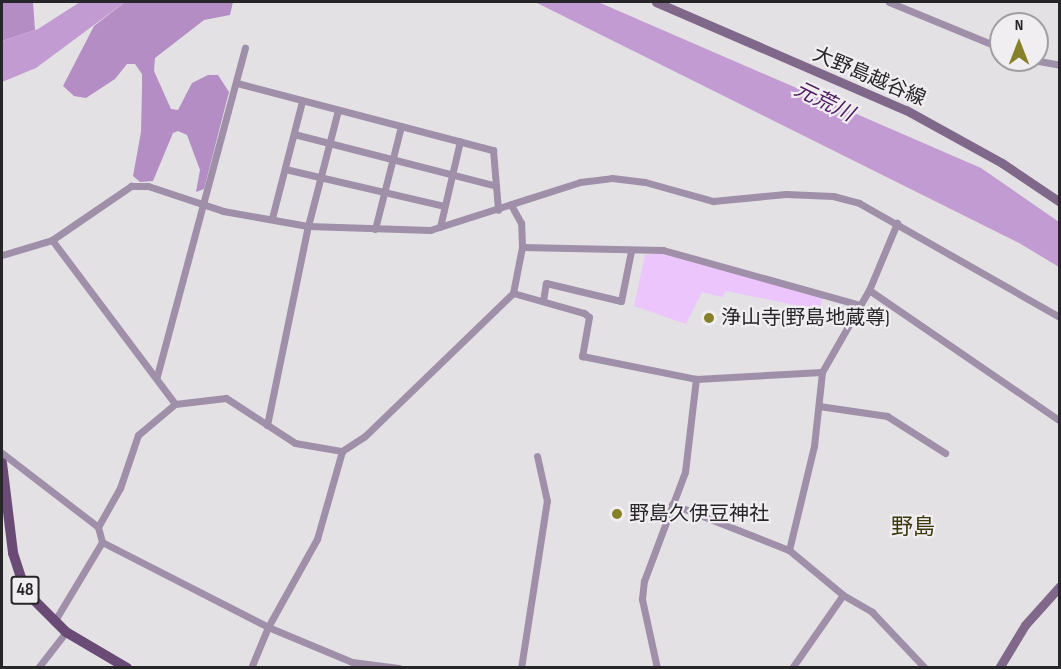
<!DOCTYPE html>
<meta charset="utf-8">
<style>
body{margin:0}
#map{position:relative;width:1061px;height:669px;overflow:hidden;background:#e4e1e5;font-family:"Sofia Sans Condensed","Noto Sans JP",sans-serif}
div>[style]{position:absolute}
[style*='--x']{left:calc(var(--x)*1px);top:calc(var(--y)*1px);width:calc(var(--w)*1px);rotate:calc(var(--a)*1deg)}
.green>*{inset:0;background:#ebc5fb}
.forest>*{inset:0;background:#b38dc3}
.water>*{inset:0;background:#c29bd2}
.street>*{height:7px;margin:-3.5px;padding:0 3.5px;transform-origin:3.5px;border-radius:3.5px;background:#a08fa8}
.secondary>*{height:9px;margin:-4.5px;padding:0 4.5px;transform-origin:4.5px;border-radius:4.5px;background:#80688b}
.primary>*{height:10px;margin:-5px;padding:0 5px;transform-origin:5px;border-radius:5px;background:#694b75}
.dots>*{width:16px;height:16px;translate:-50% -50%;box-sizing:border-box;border:3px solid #f1eef2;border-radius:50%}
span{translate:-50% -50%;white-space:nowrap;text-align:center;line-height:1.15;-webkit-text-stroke:4.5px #f1eef2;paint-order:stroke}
.shield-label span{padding:2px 4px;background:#f1eef2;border:2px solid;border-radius:4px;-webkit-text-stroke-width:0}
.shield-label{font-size:18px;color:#262527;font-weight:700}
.street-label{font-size:20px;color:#262527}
.poi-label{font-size:20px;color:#262527}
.left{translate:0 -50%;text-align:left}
.water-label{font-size:21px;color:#4c1b5d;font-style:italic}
.quarter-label{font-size:22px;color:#3a380d}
.frame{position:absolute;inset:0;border:3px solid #262527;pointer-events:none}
.north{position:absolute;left:989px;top:12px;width:60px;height:60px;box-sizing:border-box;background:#f1eef2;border:2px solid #a09ea1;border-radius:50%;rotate:0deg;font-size:16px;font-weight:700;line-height:24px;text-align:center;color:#262527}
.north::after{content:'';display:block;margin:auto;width:21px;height:27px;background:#868129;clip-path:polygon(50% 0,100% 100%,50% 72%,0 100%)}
</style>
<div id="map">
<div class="green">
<div style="clip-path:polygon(662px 253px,823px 295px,820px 310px,726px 291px,722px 297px,702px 292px,686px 324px,634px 306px,645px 255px)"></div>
</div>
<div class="forest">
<div style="clip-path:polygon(2px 2px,33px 2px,35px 30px,2px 41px)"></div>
<div style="clip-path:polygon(125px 2px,233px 2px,230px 15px,204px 20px,155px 58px,154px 71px,171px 109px,178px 110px,192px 83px,208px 75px,218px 75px,229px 92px,204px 189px,196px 192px,200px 170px,187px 135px,178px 131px,173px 133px,153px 181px,140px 182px,133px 176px,141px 132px,142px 89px,142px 74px,135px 64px,127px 64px,115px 79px,86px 98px,74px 96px,63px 86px,94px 26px)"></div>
</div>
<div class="water">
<div style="clip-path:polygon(80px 2px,125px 2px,36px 68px,2px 82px,2px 41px,38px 29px)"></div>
<div style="clip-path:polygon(535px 2px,598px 2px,981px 168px,1059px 222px,1059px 267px,1019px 243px)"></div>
</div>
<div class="street">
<div style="--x:889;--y:2;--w:121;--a:22.3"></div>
<div style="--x:1033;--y:60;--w:27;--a:10"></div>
<div style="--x:237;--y:83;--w:265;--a:14.7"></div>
<div style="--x:493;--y:150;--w:60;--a:85.2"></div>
<div style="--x:294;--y:134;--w:205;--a:14.4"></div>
<div style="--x:285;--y:169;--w:163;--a:13.1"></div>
<div style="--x:272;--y:218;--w:121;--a:-75.6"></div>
<div style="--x:440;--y:227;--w:88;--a:-76.9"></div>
<div style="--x:375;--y:229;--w:106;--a:-75.8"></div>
<div style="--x:52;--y:240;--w:205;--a:53.1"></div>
<div style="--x:522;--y:247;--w:141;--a:1.2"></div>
<div style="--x:663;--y:250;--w:205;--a:15.6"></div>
<div style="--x:2;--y:255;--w:52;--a:-16.7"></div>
<div style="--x:52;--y:240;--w:96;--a:-34.4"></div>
<div style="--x:131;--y:186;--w:17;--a:0"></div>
<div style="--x:148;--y:186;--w:79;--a:18.4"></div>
<div style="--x:223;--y:211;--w:86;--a:10"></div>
<div style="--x:308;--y:226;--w:122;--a:1.9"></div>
<div style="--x:430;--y:230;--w:157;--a:-17.7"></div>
<div style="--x:580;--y:182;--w:32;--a:-7"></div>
<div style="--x:612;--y:178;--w:33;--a:7"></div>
<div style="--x:645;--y:182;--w:71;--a:15.6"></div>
<div style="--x:713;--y:201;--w:73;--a:-5.5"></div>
<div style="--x:786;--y:194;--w:47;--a:2.4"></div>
<div style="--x:833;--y:196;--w:27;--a:15"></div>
<div style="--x:859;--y:203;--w:231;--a:29.6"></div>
<div style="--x:869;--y:290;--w:232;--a:34.4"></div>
<div style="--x:513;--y:293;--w:74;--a:15.7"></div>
<div style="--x:584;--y:313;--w:6;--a:39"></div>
<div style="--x:589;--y:317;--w:40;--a:100"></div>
<div style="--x:582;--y:356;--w:116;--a:11.4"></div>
<div style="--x:696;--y:379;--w:126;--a:-3.2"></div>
<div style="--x:543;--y:301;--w:18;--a:-81"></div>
<div style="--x:546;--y:283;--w:77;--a:13.5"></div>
<div style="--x:621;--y:301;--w:51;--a:-78.7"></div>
<div style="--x:157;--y:376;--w:340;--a:-75"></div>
<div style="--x:819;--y:406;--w:69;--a:8.4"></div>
<div style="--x:887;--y:416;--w:69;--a:32.5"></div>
<div style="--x:267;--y:425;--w:203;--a:-78.4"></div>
<div style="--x:308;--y:226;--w:120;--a:-75.5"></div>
<div style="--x:2;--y:453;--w:121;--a:37.6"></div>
<div style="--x:98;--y:527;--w:16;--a:75"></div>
<div style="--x:102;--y:542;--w:186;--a:27.1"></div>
<div style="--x:268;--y:627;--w:91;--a:22.6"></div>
<div style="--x:352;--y:662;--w:47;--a:7.3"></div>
<div style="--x:672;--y:504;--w:126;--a:21.5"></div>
<div style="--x:789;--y:550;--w:70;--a:39.8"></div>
<div style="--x:843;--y:595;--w:34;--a:30"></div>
<div style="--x:872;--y:612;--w:77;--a:46.6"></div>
<div style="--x:98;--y:527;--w:45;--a:-60.6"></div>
<div style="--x:120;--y:488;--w:56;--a:-71.2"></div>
<div style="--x:138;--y:435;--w:48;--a:-40"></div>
<div style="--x:175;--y:404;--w:51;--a:-6.7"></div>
<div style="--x:226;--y:398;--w:82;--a:33.1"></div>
<div style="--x:295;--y:443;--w:48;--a:9.7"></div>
<div style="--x:789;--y:550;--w:107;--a:-76.5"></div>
<div style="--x:814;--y:446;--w:74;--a:-83.8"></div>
<div style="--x:822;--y:372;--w:95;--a:-60.2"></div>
<div style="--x:869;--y:290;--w:73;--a:-67.3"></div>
<div style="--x:54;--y:622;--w:93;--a:-59"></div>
<div style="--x:38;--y:668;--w:46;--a:-52.1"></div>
<div style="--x:251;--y:668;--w:44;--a:-67.5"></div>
<div style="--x:268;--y:627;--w:101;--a:-60.9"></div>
<div style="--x:317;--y:539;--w:91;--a:-74.1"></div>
<div style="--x:342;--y:451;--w:27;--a:-33"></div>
<div style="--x:365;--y:436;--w:206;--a:-44"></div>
<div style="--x:513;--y:293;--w:47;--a:-78.9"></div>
<div style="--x:522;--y:247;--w:24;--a:-92"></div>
<div style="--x:521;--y:223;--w:21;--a:-119"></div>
<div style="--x:521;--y:668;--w:169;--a:-81.2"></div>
<div style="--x:547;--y:501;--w:46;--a:-102.5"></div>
<div style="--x:657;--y:668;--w:71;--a:-102.3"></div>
<div style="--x:642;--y:599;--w:18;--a:-84"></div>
<div style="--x:644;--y:581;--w:116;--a:-69.4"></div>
<div style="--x:685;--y:472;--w:94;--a:-83.3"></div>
<div style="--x:792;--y:668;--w:89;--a:-55.1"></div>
</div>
<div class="secondary">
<div style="--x:656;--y:2;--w:272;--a:23.4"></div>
<div style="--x:906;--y:110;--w:110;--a:28.9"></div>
<div style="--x:1002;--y:163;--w:70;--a:33.9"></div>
<div style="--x:999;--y:668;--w:50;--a:-58.8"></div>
<div style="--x:1025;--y:625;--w:52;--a:-48.1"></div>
</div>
<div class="primary">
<div style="--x:2;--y:463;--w:91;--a:83"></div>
<div style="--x:13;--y:553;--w:40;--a:72"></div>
<div style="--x:25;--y:591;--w:58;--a:45"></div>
<div style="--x:66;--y:632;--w:71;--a:30.5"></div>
</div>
<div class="dots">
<div style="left:709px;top:318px;background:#868129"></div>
<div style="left:617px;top:514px;background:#868129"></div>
</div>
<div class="shield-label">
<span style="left:25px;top:590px">48</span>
</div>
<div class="street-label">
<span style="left:869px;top:77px;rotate:23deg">大野島越谷線</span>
</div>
<div class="poi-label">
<span class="left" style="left:721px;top:318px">浄山寺(野島地蔵尊)</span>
<span class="left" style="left:629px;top:514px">野島久伊豆神社</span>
</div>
<div class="water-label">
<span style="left:824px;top:102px;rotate:26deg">元荒川</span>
</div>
<div class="quarter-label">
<span style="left:913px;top:528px">野島</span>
</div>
<div class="frame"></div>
<div class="north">N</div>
</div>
